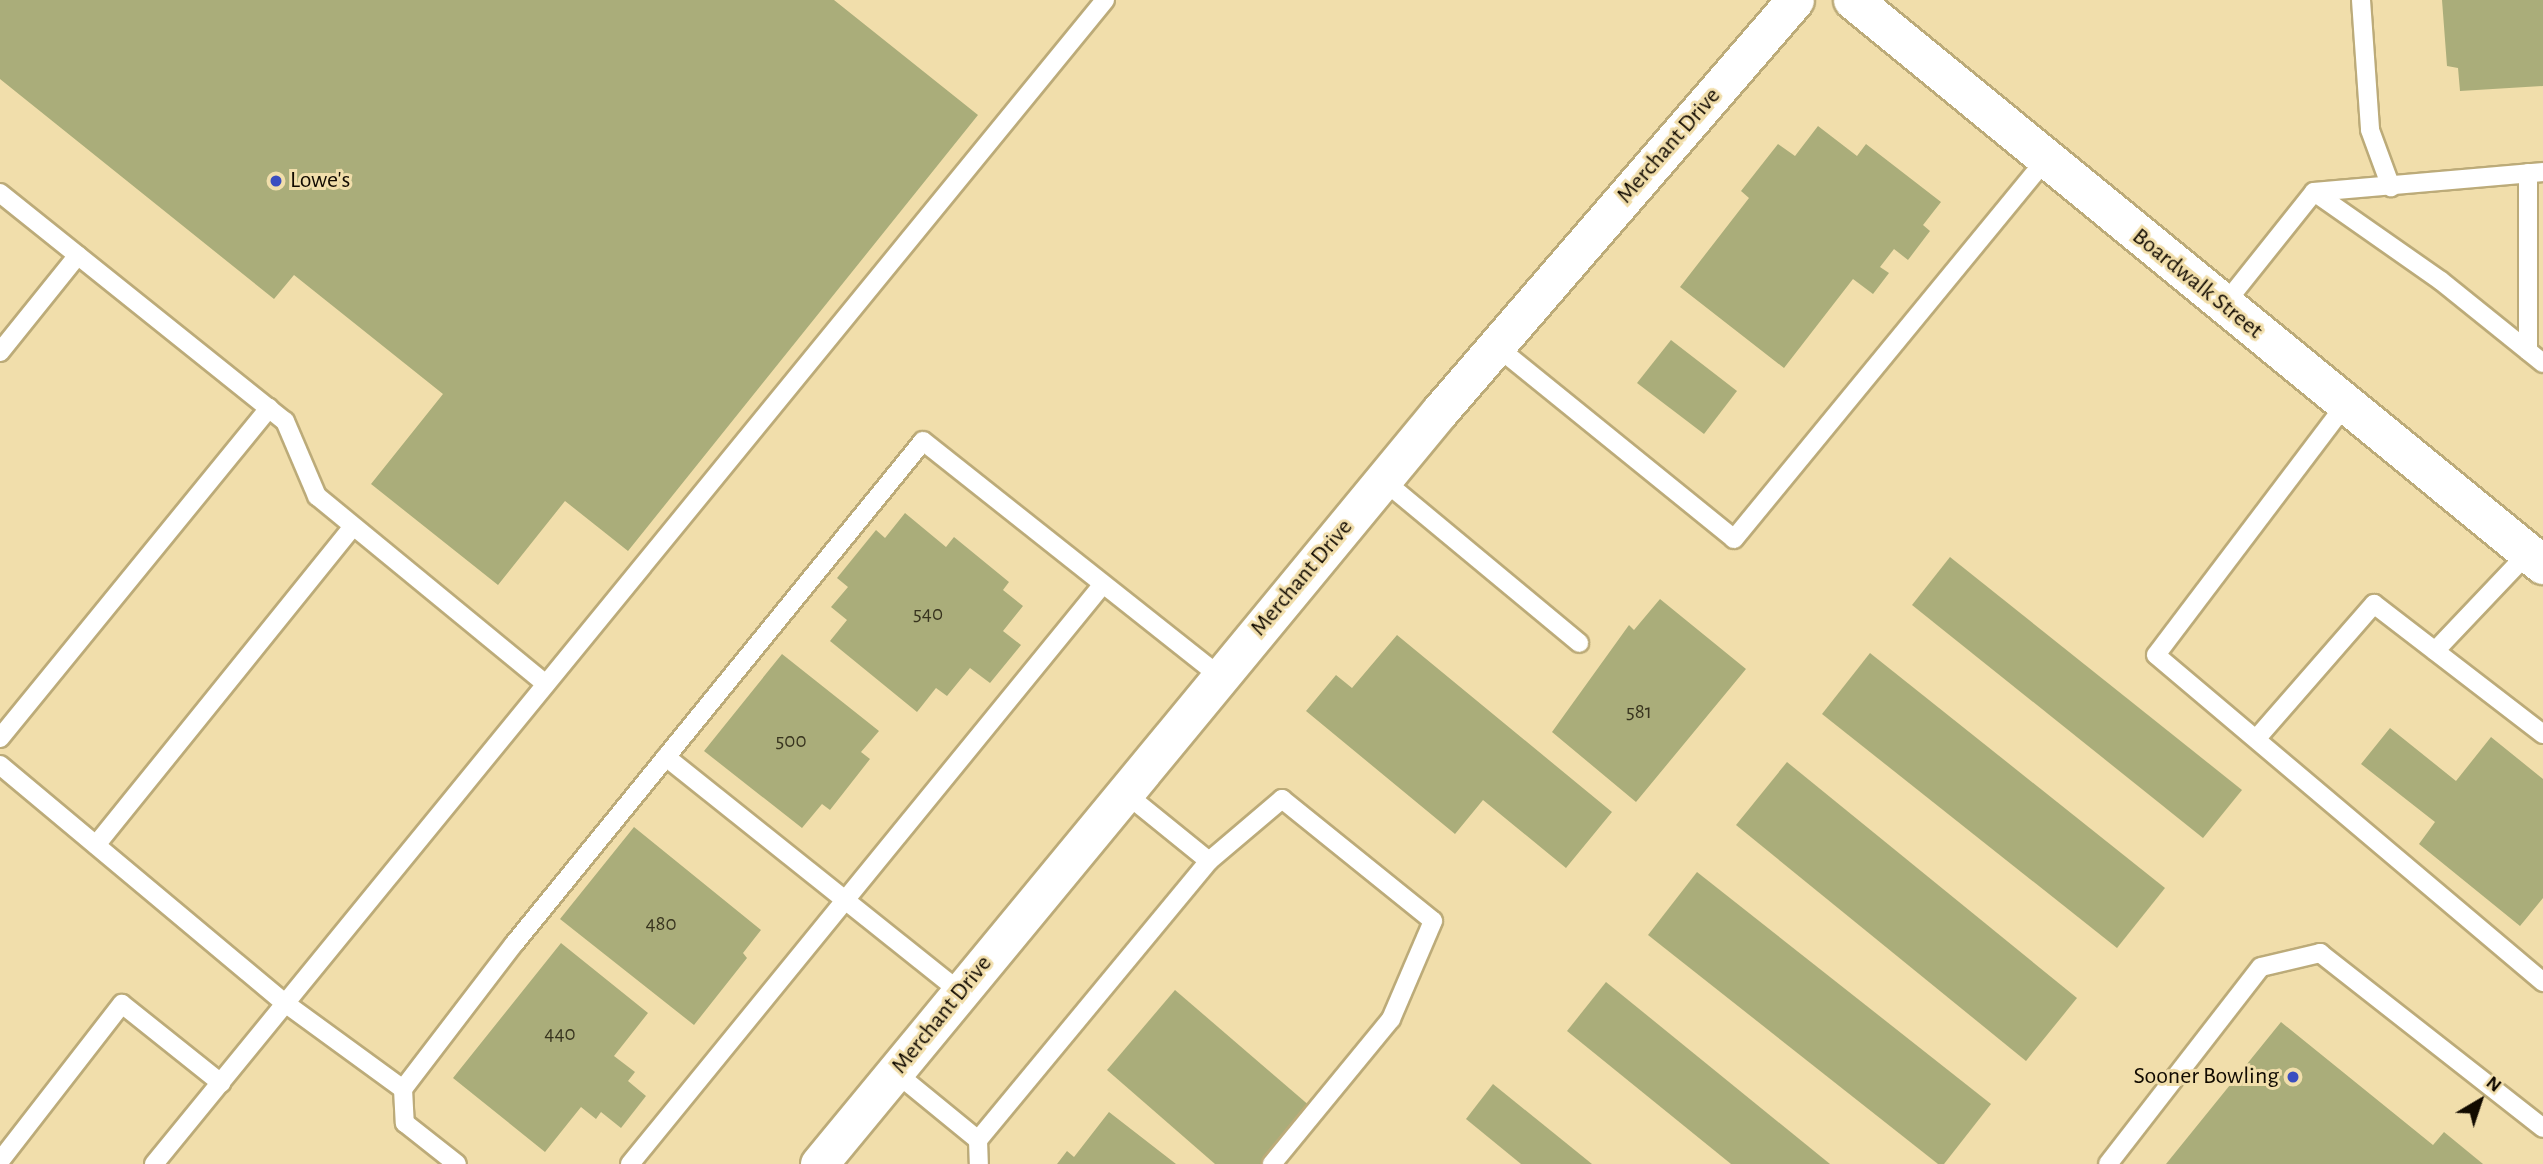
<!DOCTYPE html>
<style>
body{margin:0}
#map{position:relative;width:2543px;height:1164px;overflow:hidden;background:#f1deab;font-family:"Alegreya Sans",sans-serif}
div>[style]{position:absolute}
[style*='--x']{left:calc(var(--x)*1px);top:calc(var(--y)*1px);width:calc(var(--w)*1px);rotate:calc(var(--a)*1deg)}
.building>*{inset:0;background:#aaad7a}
.roads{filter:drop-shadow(2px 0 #bcab79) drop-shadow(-2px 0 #bcab79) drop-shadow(0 2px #bcab79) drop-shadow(0 -2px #bcab79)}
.service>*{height:18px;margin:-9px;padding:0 9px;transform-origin:9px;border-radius:9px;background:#fff}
.minor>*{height:37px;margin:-18.5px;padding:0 18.5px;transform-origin:18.5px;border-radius:18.5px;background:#fff}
.tertiary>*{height:38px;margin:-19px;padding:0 19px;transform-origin:19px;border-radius:19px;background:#fff}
.dots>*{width:19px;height:19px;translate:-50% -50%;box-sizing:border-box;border:4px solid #f1deab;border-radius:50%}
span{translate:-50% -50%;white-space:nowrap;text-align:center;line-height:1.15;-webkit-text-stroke:6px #f1deab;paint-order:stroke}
.number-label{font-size:21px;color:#37331e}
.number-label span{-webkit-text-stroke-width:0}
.street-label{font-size:24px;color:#110a00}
.poi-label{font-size:24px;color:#110a00}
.left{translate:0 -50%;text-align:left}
.right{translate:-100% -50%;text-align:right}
.north{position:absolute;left:2445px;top:1066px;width:70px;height:70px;-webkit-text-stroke:5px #f1deab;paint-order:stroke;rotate:39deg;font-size:19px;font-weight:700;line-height:28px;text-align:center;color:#110a00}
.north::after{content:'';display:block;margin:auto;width:24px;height:32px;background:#110a00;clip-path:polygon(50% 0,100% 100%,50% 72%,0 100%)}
</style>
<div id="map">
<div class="building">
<div style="clip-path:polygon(0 0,834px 0,978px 115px,628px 551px,565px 501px,498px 585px,371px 484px,443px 394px,294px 275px,274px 299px,0 79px)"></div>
<div style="clip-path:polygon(2442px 0,2543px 0,2543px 86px,2460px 91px,2458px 68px,2447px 66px)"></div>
<div style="clip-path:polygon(1818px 126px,1857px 156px,1866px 144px,1941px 202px,1923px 225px,1930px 231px,1908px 260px,1894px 249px,1880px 267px,1889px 273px,1873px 294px,1853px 279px,1784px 368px,1680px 287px,1749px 198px,1741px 191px,1778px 144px,1795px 156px)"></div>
<div style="clip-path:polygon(1671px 340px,1737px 391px,1704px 434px,1637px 383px)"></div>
<div style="clip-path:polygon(905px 513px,946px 547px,954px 537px,1009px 582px,1003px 590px,1023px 606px,1003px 631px,1021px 645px,990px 683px,970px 668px,947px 696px,936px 688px,917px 712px,830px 641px,847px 620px,831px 607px,848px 587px,837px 578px,876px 530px,885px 538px)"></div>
<div style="clip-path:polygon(1950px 557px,2242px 790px,2203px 838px,1912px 605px)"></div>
<div style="clip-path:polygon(1660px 599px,1746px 669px,1636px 802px,1552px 732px,1629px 625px,1634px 630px)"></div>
<div style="clip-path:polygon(1397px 635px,1612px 812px,1566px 868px,1483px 800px,1455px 834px,1306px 711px,1336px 675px,1352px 688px)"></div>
<div style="clip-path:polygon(1870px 653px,2165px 888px,2117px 948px,1822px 714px)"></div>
<div style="clip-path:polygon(782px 654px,879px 731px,861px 752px,870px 759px,830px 810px,822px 804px,802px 828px,704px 751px)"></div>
<div style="clip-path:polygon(2390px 728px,2456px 781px,2491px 737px,2543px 779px,2543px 898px,2520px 926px,2419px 844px,2435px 822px,2361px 764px)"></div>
<div style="clip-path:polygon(1787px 762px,2077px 998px,2026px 1061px,1736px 825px)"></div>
<div style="clip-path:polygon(634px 827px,761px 930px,743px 953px,747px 958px,694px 1025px,560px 919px)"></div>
<div style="clip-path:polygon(1697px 872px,1991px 1104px,1944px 1164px,1938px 1164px,1648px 935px)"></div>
<div style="clip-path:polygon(561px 943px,648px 1013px,614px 1056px,635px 1072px,628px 1081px,646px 1096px,621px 1128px,601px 1112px,596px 1119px,581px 1107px,545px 1152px,453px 1078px)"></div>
<div style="clip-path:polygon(1606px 982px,1830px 1164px,1731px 1164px,1567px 1031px)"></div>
<div style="clip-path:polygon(1175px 990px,1311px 1107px,1262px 1164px,1215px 1164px,1107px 1070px)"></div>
<div style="clip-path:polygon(2281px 1022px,2433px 1145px,2444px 1132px,2483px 1164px,2166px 1164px)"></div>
<div style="clip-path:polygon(1493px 1084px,1592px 1164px,1521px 1164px,1466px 1119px)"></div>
<div style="clip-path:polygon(1109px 1112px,1176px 1164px,1057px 1164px,1067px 1151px,1074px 1157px)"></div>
</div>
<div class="roads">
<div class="service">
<div style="--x:2361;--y:0;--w:130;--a:86"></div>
<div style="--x:2370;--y:130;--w:61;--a:69.8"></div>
<div style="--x:2528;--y:173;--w:178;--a:90"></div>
<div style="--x:2314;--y:192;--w:230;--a:-5"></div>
<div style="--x:0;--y:193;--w:365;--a:38.7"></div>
<div style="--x:285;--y:421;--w:82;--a:66.9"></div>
<div style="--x:317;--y:496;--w:296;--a:39.4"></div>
<div style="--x:2223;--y:306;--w:146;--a:-51.4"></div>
<div style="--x:2314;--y:192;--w:155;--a:35"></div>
<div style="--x:2441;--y:281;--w:131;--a:38.8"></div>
<div style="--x:1496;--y:346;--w:306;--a:39"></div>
<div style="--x:1734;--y:539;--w:492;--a:-50.6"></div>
<div style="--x:0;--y:352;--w:124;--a:-51.2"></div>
<div style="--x:2345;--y:405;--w:313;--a:127.1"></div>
<div style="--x:2156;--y:655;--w:507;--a:40.2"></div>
<div style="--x:1383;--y:480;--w:255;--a:39.7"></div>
<div style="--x:2435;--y:651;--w:132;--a:-46.5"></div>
<div style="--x:0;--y:738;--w:426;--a:-50.8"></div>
<div style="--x:2257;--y:738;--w:178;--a:-48.9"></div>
<div style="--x:2374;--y:604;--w:213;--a:37.6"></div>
<div style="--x:666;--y:757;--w:376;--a:38.6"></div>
<div style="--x:0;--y:765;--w:371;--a:39.9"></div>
<div style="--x:285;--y:1003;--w:146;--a:36.1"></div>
<div style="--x:403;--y:1089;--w:183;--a:-52.6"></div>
<div style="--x:514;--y:944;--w:648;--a:-50.88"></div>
<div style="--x:923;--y:441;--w:380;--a:38.4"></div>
<div style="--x:1125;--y:793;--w:108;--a:39"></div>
<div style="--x:1209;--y:861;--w:96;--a:-40.3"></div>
<div style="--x:1282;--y:799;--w:194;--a:38.9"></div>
<div style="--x:1433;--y:921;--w:107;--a:113.2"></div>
<div style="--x:1391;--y:1019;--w:188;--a:129.4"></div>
<div style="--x:96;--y:845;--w:409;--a:-51.1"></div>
<div style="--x:895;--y:1072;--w:107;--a:39.3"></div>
<div style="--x:978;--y:1140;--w:24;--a:88"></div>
<div style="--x:403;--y:1089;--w:34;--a:87"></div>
<div style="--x:405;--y:1123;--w:66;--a:38.3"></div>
<div style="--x:978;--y:1140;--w:362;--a:-50.4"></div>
<div style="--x:0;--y:1161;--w:199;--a:-52.2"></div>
<div style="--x:122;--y:1004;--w:127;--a:38.6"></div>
<div style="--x:154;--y:1164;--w:1503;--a:-50.75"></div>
<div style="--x:630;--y:1164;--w:748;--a:-50.8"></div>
<div style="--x:2108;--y:1164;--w:249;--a:-52.2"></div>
<div style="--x:2261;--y:967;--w:61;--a:-13.3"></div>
<div style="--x:2320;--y:953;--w:283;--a:38.1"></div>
</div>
<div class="minor">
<div style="--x:819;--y:1164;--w:976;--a:-50.49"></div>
<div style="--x:1440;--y:411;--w:543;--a:-49.18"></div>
</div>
<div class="tertiary">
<div style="--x:1853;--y:0;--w:892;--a:39.31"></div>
</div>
</div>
<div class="dots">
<div style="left:276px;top:181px;background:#3b4ec0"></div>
<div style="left:2293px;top:1077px;background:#3b4ec0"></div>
</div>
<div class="number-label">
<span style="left:928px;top:614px">540</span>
<span style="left:1639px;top:712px">581</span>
<span style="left:791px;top:741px">500</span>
<span style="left:661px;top:924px">480</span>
<span style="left:560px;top:1034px">440</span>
</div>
<div class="street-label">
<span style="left:1669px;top:146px;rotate:-49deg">Merchant Drive</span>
<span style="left:2197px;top:284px;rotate:39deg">Boardwalk Street</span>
<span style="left:1302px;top:578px;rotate:-50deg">Merchant Drive</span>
<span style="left:942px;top:1015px;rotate:-51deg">Merchant Drive</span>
</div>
<div class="poi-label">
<span class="left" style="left:290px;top:181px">Lowe's</span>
<span class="right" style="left:2279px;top:1077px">Sooner Bowling</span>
</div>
<div class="north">N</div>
</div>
